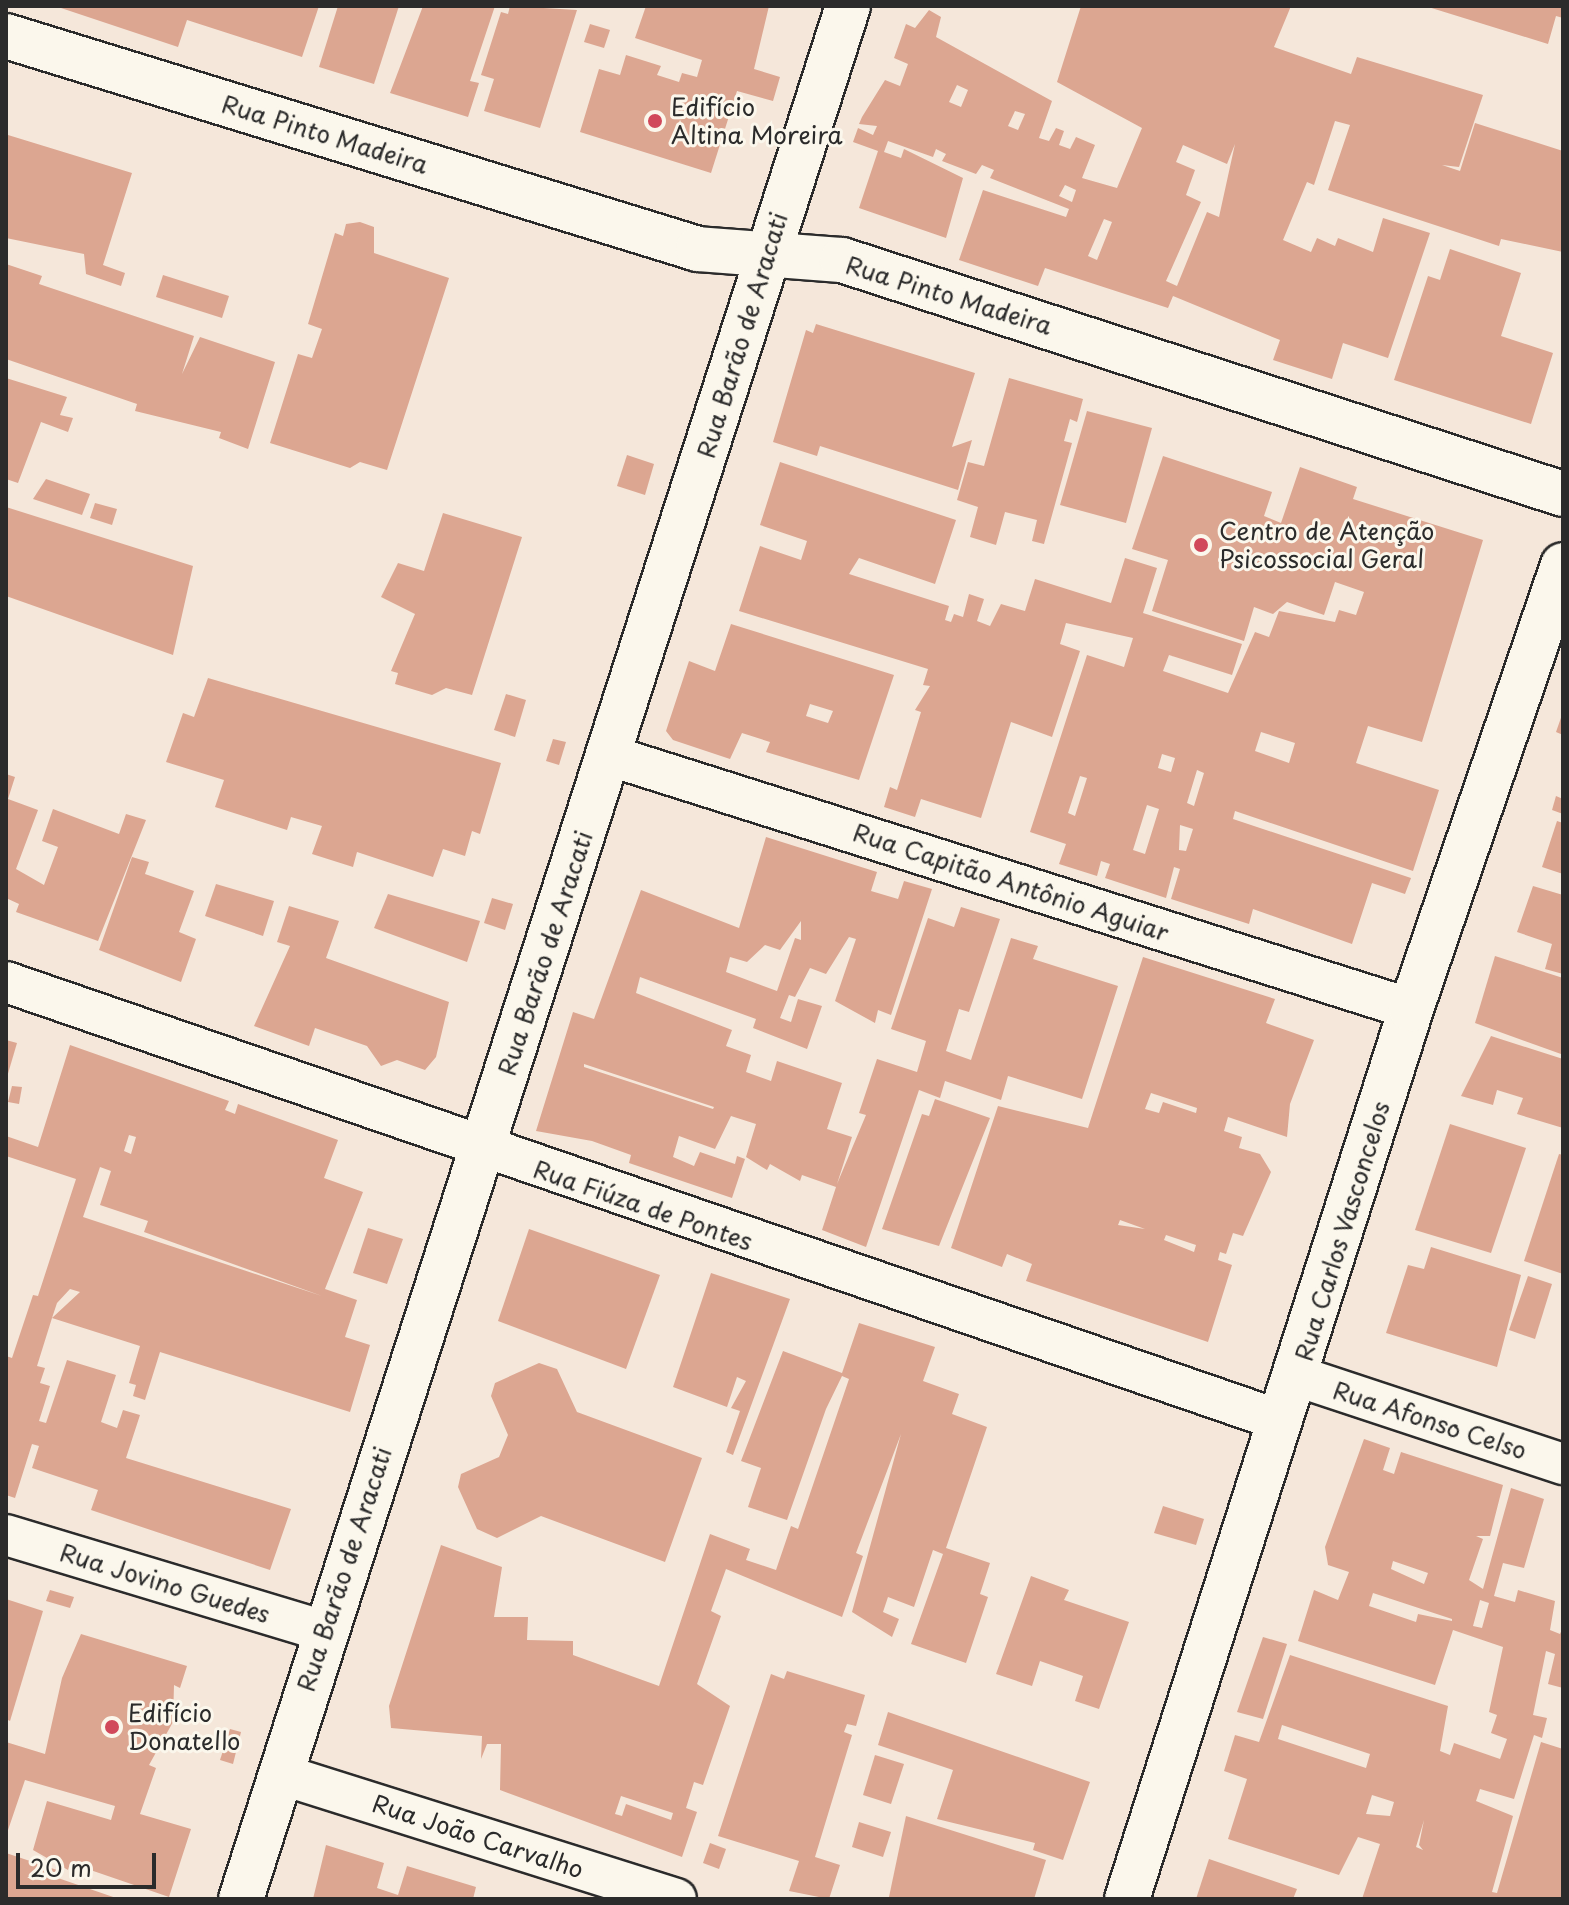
<!DOCTYPE html>
<meta charset="utf-8">
<style>
body{margin:0}
#map{position:relative;width:1569px;height:1905px;overflow:hidden;background:#f5e7da;font-family:"Playpen Sans",sans-serif}
div>[style]{position:absolute}
[style*='--x']{left:calc(var(--x)*1px);top:calc(var(--y)*1px);width:calc(var(--w)*1px);rotate:calc(var(--a)*1deg)}
.building>*{inset:0;background:#dca691}
.roads{filter:drop-shadow(2px 0 #2b2b2b) drop-shadow(-2px 0 #2b2b2b) drop-shadow(0 2px #2b2b2b) drop-shadow(0 -2px #2b2b2b)}
.street>*{height:40px;margin:-20px;padding:0 20px;transform-origin:20px;border-radius:20px;background:#fbf7ec}
.secondary>*{height:44px;margin:-22px;padding:0 22px;transform-origin:22px;border-radius:22px;background:#fbf7ec}
.dots>*{width:22px;height:22px;translate:-50% -50%;box-sizing:border-box;border:4px solid #fbf7ec;border-radius:50%}
span{translate:-50% -50%;white-space:nowrap;text-align:center;line-height:1.15;-webkit-text-stroke:6px #fbf7ec;paint-order:stroke}
.poi-label{font-size:24px;color:#2b2b2b}
.left{translate:0 -50%;text-align:left}
.street-label{font-size:24px;color:#2b2b2b}
.frame{position:absolute;inset:0;border:8px solid #2b2b2b;pointer-events:none}
.scale{position:absolute;left:16px;top:1853px;width:140px;height:36px;box-sizing:border-box;border:4px solid #2b2b2b;border-top:0;padding-left:10px;font-size:24px;line-height:28px;white-space:nowrap;color:#2b2b2b;-webkit-text-stroke:6px #fbf7ec;paint-order:stroke}
</style>
<div id="map">
<div class="building">
<div style="clip-path:polygon(55px 6px,319px 6px,302px 57px,187px 20px,178px 47px)"></div>
<div style="clip-path:polygon(338px 6px,399px 6px,374px 84px,319px 67px)"></div>
<div style="clip-path:polygon(423px 6px,495px 6px,470px 81px,479px 83px,468px 117px,390px 93px)"></div>
<div style="clip-path:polygon(510px 6px,577px 10px,540px 128px,484px 111px,494px 79px,481px 75px,501px 12px,508px 14px)"></div>
<div style="clip-path:polygon(646px 6px,769px 6px,754px 69px,780px 77px,773px 101px,737px 91px,711px 173px,580px 132px,599px 69px,620px 75px,626px 55px,661px 66px,657px 75px,679px 82px,682px 73px,697px 77px,702px 60px,635px 38px)"></div>
<div style="clip-path:polygon(evenodd,1081px 6px,1291px 6px,1274px 47px,1351px 74px,1357px 57px,1483px 95px,1459px 167px,1442px 165px,1460px 171px,1475px 123px,1563px 151px,1563px 252px,1501px 239px,1499px 246px,1328px 190px,1350px 125px,1335px 121px,1314px 185px,1307px 182px,1283px 240px,1311px 252px,1317px 238px,1335px 246px,1338px 238px,1373px 252px,1383px 218px,1430px 233px,1388px 358px,1343px 343px,1332px 379px,1273px 360px,1280px 340px,1173px 296px,1168px 308px,1045px 268px,1038px 286px,959px 260px,983px 190px,1066px 217px,1069px 209px,990px 178px,994px 170px,982px 165px,976px 174px,942px 161px,946px 154px,936px 149px,933px 157px,888px 141px,884px 152px,901px 158px,904px 149px,963px 178px,946px 238px,859px 208px,878px 151px,853px 142px,858px 128px,873px 135px,877px 126px,859px 124px,862px 117px,885px 80px,900px 86px,908px 64px,894px 58px,906px 24px,915px 28px,929px 10px,941px 17px,936px 37px,1052px 101px,1039px 138px,1049px 141px,1056px 128px,1064px 131px,1059px 145px,1070px 149px,1076px 137px,1095px 145px,1082px 178px,1117px 188px,1142px 128px,1057px 82px,1081px 6px,957px 85px,968px 90px,961px 107px,949px 102px,957px 85px,1081px 6px,1015px 111px,1025px 114px,1018px 130px,1008px 126px,1015px 111px,1081px 6px,1235px 144px,1219px 217px,1207px 212px,1177px 286px,1166px 281px,1201px 202px,1186px 195px,1195px 170px,1176px 162px,1183px 145px,1227px 164px,1235px 144px,1081px 6px,1065px 185px,1076px 190px,1072px 202px,1059px 196px,1065px 185px,1081px 6px,1104px 219px,1112px 222px,1097px 260px,1088px 256px,1104px 219px)"></div>
<div style="clip-path:polygon(1425px 6px,1563px 6px,1563px 18px,1556px 16px,1548px 44px)"></div>
<div style="clip-path:polygon(590px 24px,610px 30px,604px 48px,584px 42px)"></div>
<div style="clip-path:polygon(8px 135px,132px 173px,103px 265px,125px 273px,121px 286px,86px 274px,84px 254px,6px 238px)"></div>
<div style="clip-path:polygon(360px 222px,374px 227px,374px 253px,449px 278px,387px 470px,360px 462px,350px 468px,270px 443px,298px 354px,312px 358px,322px 329px,308px 324px,335px 233px,343px 236px,346px 224px)"></div>
<div style="clip-path:polygon(1450px 249px,1521px 273px,1501px 336px,1553px 353px,1531px 424px,1394px 380px,1428px 276px,1440px 280px)"></div>
<div style="clip-path:polygon(6px 264px,42px 276px,39px 284px,194px 336px,182px 374px,200px 337px,275px 362px,248px 449px,219px 438px,221px 432px,135px 411px,137px 404px,6px 359px)"></div>
<div style="clip-path:polygon(163px 275px,229px 296px,222px 318px,156px 297px)"></div>
<div style="clip-path:polygon(816px 324px,975px 373px,952px 447px,972px 440px,958px 490px,820px 446px,817px 456px,773px 442px,806px 330px,813px 333px)"></div>
<div style="clip-path:polygon(6px 378px,67px 397px,60px 415px,73px 418px,68px 432px,41px 422px,18px 483px,6px 479px)"></div>
<div style="clip-path:polygon(1009px 378px,1083px 399px,1077px 422px,1070px 419px,1064px 441px,1072px 443px,1044px 544px,1032px 541px,1037px 520px,1005px 512px,996px 545px,970px 537px,978px 507px,957px 500px,968px 462px,984px 466px)"></div>
<div style="clip-path:polygon(1087px 411px,1152px 428px,1126px 523px,1060px 505px)"></div>
<div style="clip-path:polygon(627px 455px,654px 464px,645px 495px,617px 486px)"></div>
<div style="clip-path:polygon(evenodd,1163px 456px,1272px 492px,1264px 516px,1281px 523px,1300px 467px,1357px 487px,1353px 499px,1483px 540px,1422px 742px,1368px 726px,1356px 763px,1439px 790px,1413px 871px,1235px 811px,1233px 819px,1411px 878px,1405px 894px,1372px 883px,1352px 944px,1253px 909px,1249px 924px,1171px 899px,1180px 869px,1174px 867px,1166px 898px,1105px 878px,1110px 864px,1101px 861px,1097px 876px,1059px 864px,1066px 844px,1030px 832px,1087px 655px,1124px 667px,1133px 638px,1066px 623px,1060px 644px,1080px 651px,1052px 737px,1011px 722px,981px 818px,921px 799px,915px 817px,884px 807px,890px 787px,897px 790px,921px 712px,915px 710px,930px 686px,923px 685px,928px 669px,739px 611px,760px 546px,801px 560px,807px 541px,760px 525px,780px 462px,956px 520px,935px 584px,859px 558px,849px 574px,949px 606px,945px 620px,951px 622px,954px 614px,963px 617px,969px 594px,984px 599px,977px 621px,990px 626px,1001px 604px,1025px 611px,1035px 579px,1111px 603px,1125px 558px,1157px 568px,1143px 613px,1242px 644px,1232px 675px,1169px 655px,1163px 671px,1228px 693px,1255px 632px,1269px 637px,1279px 611px,1335px 622px,1339px 610px,1356px 615px,1364px 592px,1335px 582px,1324px 615px,1287px 602px,1273px 614px,1254px 607px,1244px 641px,1152px 611px,1168px 560px,1132px 549px,1163px 456px,1261px 732px,1295px 743px,1289px 763px,1255px 751px,1261px 732px,1163px 456px,1162px 754px,1175px 758px,1171px 772px,1158px 768px,1162px 754px,1163px 456px,1197px 770px,1204px 773px,1194px 806px,1187px 803px,1197px 770px,1163px 456px,1080px 776px,1087px 778px,1075px 816px,1068px 813px,1080px 776px,1163px 456px,1147px 805px,1159px 809px,1145px 854px,1133px 850px,1147px 805px,1163px 456px,1180px 825px,1193px 829px,1186px 851px,1179px 850px,1180px 825px)"></div>
<div style="clip-path:polygon(46px 479px,90px 494px,82px 515px,33px 499px)"></div>
<div style="clip-path:polygon(95px 503px,117px 509px,112px 525px,90px 518px)"></div>
<div style="clip-path:polygon(6px 507px,193px 566px,173px 655px,6px 596px)"></div>
<div style="clip-path:polygon(443px 513px,522px 537px,472px 695px,446px 688px,432px 695px,395px 684px,398px 673px,391px 671px,415px 614px,381px 597px,398px 563px,424px 571px)"></div>
<div style="clip-path:polygon(evenodd,731px 624px,894px 675px,859px 780px,766px 752px,770px 742px,742px 733px,730px 759px,673px 740px,666px 731px,689px 661px,715px 671px,731px 624px,810px 704px,833px 711px,828px 723px,806px 716px,810px 704px)"></div>
<div style="clip-path:polygon(208px 678px,501px 763px,480px 834px,472px 831px,465px 856px,443px 849px,433px 877px,357px 852px,353px 867px,312px 854px,322px 826px,291px 817px,287px 830px,215px 807px,224px 780px,166px 762px,183px 713px,194px 717px)"></div>
<div style="clip-path:polygon(506px 694px,526px 700px,515px 737px,494px 730px)"></div>
<div style="clip-path:polygon(1563px 712px,1563px 735px,1556px 732px)"></div>
<div style="clip-path:polygon(553px 739px,566px 742px,559px 765px,546px 761px)"></div>
<div style="clip-path:polygon(6px 774px,15px 777px,8px 799px,38px 810px,16px 869px,44px 885px,58px 847px,42px 841px,53px 809px,119px 834px,126px 814px,146px 820px,98px 941px,16px 912px,19px 904px,6px 898px)"></div>
<div style="clip-path:polygon(1556px 796px,1563px 799px,1563px 814px,1552px 810px)"></div>
<div style="clip-path:polygon(1557px 821px,1563px 823px,1563px 874px,1542px 867px)"></div>
<div style="clip-path:polygon(evenodd,766px 837px,877px 872px,871px 891px,898px 899px,904px 881px,932px 889px,891px 1015px,878px 1010px,875px 1023px,835px 1001px,856px 939px,849px 937px,826px 974px,810px 968px,795px 997px,789px 995px,780px 1018px,791px 1022px,798px 999px,822px 1006px,807px 1049px,753px 1028px,756px 1019px,640px 977px,636px 993px,732px 1030px,726px 1046px,751px 1055px,746px 1072px,771px 1081px,777px 1061px,842px 1083px,827px 1129px,852px 1137px,837px 1184px,866px 1115px,859px 1113px,877px 1059px,917px 1072px,926px 1041px,891px 1029px,928px 918px,954px 927px,961px 907px,1000px 919px,969px 1012px,959px 1009px,946px 1051px,954px 1054px,971px 1060px,1011px 938px,1038px 946px,1033px 959px,1118px 986px,1082px 1099px,1008px 1076px,1001px 1100px,945px 1081px,940px 1098px,919px 1090px,866px 1247px,822px 1230px,836px 1187px,802px 1175px,800px 1181px,770px 1164px,767px 1170px,746px 1157px,756px 1124px,731px 1116px,715px 1149px,679px 1136px,673px 1157px,694px 1166px,700px 1152px,735px 1164px,737px 1156px,745px 1159px,732px 1198px,629px 1163px,631px 1155px,592px 1141px,536px 1131px,573px 1012px,594px 1019px,641px 890px,739px 928px,766px 837px,801px 921px,801px 940px,795px 938px,777px 991px,726px 972px,730px 957px,747px 962px,765px 945px,780px 950px,801px 921px,766px 837px,584px 1064px,714px 1107px,713px 1109px,584px 1067px,584px 1064px)"></div>
<div style="clip-path:polygon(132px 857px,149px 862px,145px 874px,194px 891px,179px 932px,196px 939px,181px 982px,99px 950px)"></div>
<div style="clip-path:polygon(216px 884px,274px 901px,263px 936px,205px 916px)"></div>
<div style="clip-path:polygon(1533px 886px,1563px 895px,1563px 974px,1545px 969px,1552px 944px,1517px 932px)"></div>
<div style="clip-path:polygon(388px 894px,480px 921px,467px 962px,374px 928px)"></div>
<div style="clip-path:polygon(492px 898px,513px 904px,505px 930px,484px 923px)"></div>
<div style="clip-path:polygon(289px 906px,339px 921px,326px 958px,449px 1002px,436px 1057px,425px 1070px,397px 1060px,381px 1066px,367px 1046px,315px 1028px,309px 1046px,254px 1026px,290px 946px,277px 942px)"></div>
<div style="clip-path:polygon(1495px 956px,1563px 978px,1561px 1054px,1475px 1023px)"></div>
<div style="clip-path:polygon(evenodd,1143px 957px,1275px 999px,1266px 1023px,1314px 1040px,1290px 1104px,1287px 1137px,1228px 1117px,1224px 1131px,1242px 1137px,1239px 1148px,1260px 1154px,1271px 1172px,1243px 1236px,1233px 1233px,1226px 1254px,1220px 1252px,1218px 1260px,1232px 1265px,1208px 1342px,1026px 1281px,1032px 1264px,1007px 1254px,1002px 1267px,951px 1248px,998px 1106px,1088px 1128px,1143px 957px,1151px 1093px,1197px 1108px,1196px 1113px,1163px 1102px,1159px 1113px,1145px 1109px,1151px 1093px,1143px 957px,1120px 1220px,1145px 1229px,1118px 1225px,1120px 1220px,1143px 957px,1166px 1235px,1196px 1245px,1194px 1252px,1164px 1240px,1166px 1235px)"></div>
<div style="clip-path:polygon(1491px 1036px,1563px 1059px,1563px 1128px,1517px 1114px,1523px 1098px,1497px 1090px,1493px 1105px,1461px 1096px)"></div>
<div style="clip-path:polygon(6px 1040px,17px 1043px,7px 1077px,6px 1077px)"></div>
<div style="clip-path:polygon(evenodd,70px 1045px,229px 1101px,225px 1110px,235px 1114px,238px 1104px,338px 1140px,324px 1178px,363px 1192px,325px 1289px,357px 1300px,345px 1337px,370px 1345px,350px 1412px,160px 1352px,145px 1400px,133px 1396px,136px 1385px,129px 1383px,140px 1346px,52px 1318px,37px 1366px,45px 1368px,40px 1383px,50px 1386px,39px 1421px,46px 1423px,67px 1360px,116px 1375px,101px 1422px,117px 1428px,123px 1410px,140px 1415px,126px 1458px,291px 1509px,270px 1570px,91px 1510px,98px 1490px,32px 1468px,39px 1446px,32px 1444px,15px 1498px,6px 1495px,6px 1356px,12px 1358px,33px 1295px,38px 1296px,76px 1179px,6px 1156px,6px 1136px,38px 1147px,70px 1045px,129px 1135px,136px 1137px,131px 1154px,124px 1151px,129px 1135px,70px 1045px,100px 1167px,111px 1171px,100px 1205px,148px 1221px,144px 1232px,322px 1296px,83px 1217px,100px 1167px,70px 1045px,70px 1289px,80px 1292px,52px 1318px,57px 1303px,70px 1289px)"></div>
<div style="clip-path:polygon(12px 1086px,22px 1087px,19px 1104px,8px 1102px)"></div>
<div style="clip-path:polygon(935px 1099px,990px 1118px,939px 1246px,882px 1229px,922px 1114px,929px 1116px)"></div>
<div style="clip-path:polygon(1450px 1124px,1526px 1148px,1491px 1253px,1415px 1230px)"></div>
<div style="clip-path:polygon(1559px 1154px,1563px 1155px,1563px 1274px,1524px 1261px)"></div>
<div style="clip-path:polygon(368px 1228px,403px 1239px,387px 1284px,353px 1273px)"></div>
<div style="clip-path:polygon(529px 1229px,660px 1275px,626px 1369px,498px 1321px)"></div>
<div style="clip-path:polygon(1431px 1247px,1521px 1275px,1497px 1367px,1386px 1333px,1408px 1265px,1424px 1269px)"></div>
<div style="clip-path:polygon(711px 1273px,790px 1299px,733px 1455px,726px 1452px,740px 1411px,731px 1408px,746px 1381px,737px 1377px,727px 1407px,673px 1387px)"></div>
<div style="clip-path:polygon(1528px 1276px,1552px 1284px,1535px 1339px,1509px 1330px)"></div>
<div style="clip-path:polygon(evenodd,859px 1323px,935px 1347px,923px 1381px,959px 1394px,952px 1414px,987px 1427px,946px 1548px,990px 1563px,980px 1594px,988px 1597px,966px 1663px,911px 1644px,943px 1554px,933px 1550px,914px 1607px,888px 1597px,883px 1612px,899px 1619px,892px 1637px,852px 1612px,901px 1434px,856px 1553px,863px 1556px,842px 1617px,726px 1569px,711px 1611px,721px 1616px,697px 1684px,730px 1706px,703px 1785px,694px 1782px,686px 1808px,697px 1812px,682px 1857px,500px 1790px,501px 1744px,487px 1744px,481px 1759px,482px 1736px,391px 1728px,389px 1706px,441px 1545px,502px 1567px,494px 1617px,528px 1617px,527px 1640px,573px 1641px,573px 1655px,659px 1686px,710px 1534px,750px 1549px,746px 1560px,776px 1570px,791px 1526px,798px 1529px,849px 1379px,842px 1376px,826px 1409px,787px 1520px,748px 1507px,761px 1468px,741px 1461px,783px 1351px,842px 1373px,859px 1323px,621px 1796px,673px 1813px,671px 1820px,626px 1804px,622px 1816px,615px 1814px,621px 1796px)"></div>
<div style="clip-path:polygon(539px 1363px,557px 1369px,577px 1412px,702px 1458px,665px 1562px,541px 1516px,497px 1538px,477px 1529px,458px 1487px,461px 1474px,499px 1457px,508px 1435px,491px 1396px,495px 1383px)"></div>
<div style="clip-path:polygon(evenodd,1364px 1439px,1390px 1448px,1383px 1470px,1394px 1474px,1401px 1452px,1503px 1485px,1490px 1536px,1476px 1536px,1483px 1539px,1469px 1580px,1483px 1589px,1511px 1488px,1544px 1499px,1524px 1568px,1503px 1563px,1494px 1596px,1515px 1602px,1518px 1590px,1555px 1601px,1550px 1630px,1560px 1634px,1563px 1627px,1563px 1688px,1548px 1684px,1555px 1654px,1546px 1651px,1533px 1715px,1547px 1718px,1542px 1738px,1534px 1735px,1514px 1799px,1480px 1789px,1476px 1801px,1513px 1816px,1492px 1892px,1497px 1893px,1541px 1742px,1563px 1749px,1563px 1899px,1362px 1899px,1380px 1844px,1358px 1837px,1339px 1875px,1228px 1839px,1247px 1779px,1224px 1771px,1235px 1735px,1259px 1742px,1290px 1655px,1448px 1706px,1440px 1751px,1450px 1755px,1454px 1743px,1500px 1759px,1507px 1739px,1491px 1733px,1497px 1715px,1489px 1712px,1503px 1647px,1453px 1630px,1435px 1685px,1298px 1641px,1314px 1590px,1338px 1600px,1349px 1572px,1328px 1565px,1325px 1547px,1364px 1439px,1393px 1561px,1428px 1573px,1424px 1584px,1391px 1569px,1393px 1561px,1364px 1439px,1373px 1593px,1452px 1619px,1452px 1621px,1418px 1614px,1416px 1622px,1369px 1606px,1373px 1593px,1364px 1439px,1480px 1600px,1489px 1603px,1482px 1628px,1473px 1626px,1480px 1600px,1364px 1439px,1282px 1725px,1370px 1754px,1366px 1768px,1278px 1739px,1282px 1725px,1364px 1439px,1372px 1795px,1394px 1802px,1390px 1816px,1366px 1814px,1372px 1795px,1364px 1439px,1424px 1820px,1419px 1845px,1423px 1850px,1416px 1847px,1424px 1820px)"></div>
<div style="clip-path:polygon(1163px 1506px,1204px 1519px,1196px 1545px,1154px 1533px)"></div>
<div style="clip-path:polygon(1031px 1576px,1069px 1590px,1064px 1600px,1129px 1622px,1099px 1709px,1075px 1701px,1083px 1676px,1040px 1661px,1032px 1686px,996px 1674px)"></div>
<div style="clip-path:polygon(50px 1590px,74px 1597px,70px 1608px,46px 1601px)"></div>
<div style="clip-path:polygon(6px 1599px,43px 1611px,10px 1721px,6px 1719px)"></div>
<div style="clip-path:polygon(81px 1634px,187px 1666px,180px 1688px,174px 1685px,173px 1722px,149px 1765px,156px 1768px,140px 1814px,191px 1829px,169px 1897px,70px 1863px,68px 1870px,33px 1850px,47px 1801px,111px 1820px,115px 1806px,25px 1780px,6px 1836px,6px 1742px,45px 1754px,62px 1678px)"></div>
<div style="clip-path:polygon(1263px 1637px,1287px 1644px,1263px 1719px,1237px 1712px)"></div>
<div style="clip-path:polygon(787px 1671px,865px 1695px,856px 1726px,847px 1724px,844px 1732px,852px 1735px,815px 1857px,840px 1865px,829px 1899px,789px 1891px,799px 1861px,718px 1836px,771px 1674px,784px 1679px)"></div>
<div style="clip-path:polygon(888px 1712px,1090px 1782px,1063px 1860px,1033px 1850px,1035px 1843px,937px 1819px,953px 1770px,878px 1745px)"></div>
<div style="clip-path:polygon(230px 1729px,241px 1732px,233px 1764px,220px 1760px)"></div>
<div style="clip-path:polygon(875px 1755px,904px 1764px,891px 1804px,863px 1795px)"></div>
<div style="clip-path:polygon(906px 1816px,1046px 1860px,1034px 1899px,889px 1897px)"></div>
<div style="clip-path:polygon(859px 1822px,891px 1832px,883px 1857px,852px 1847px)"></div>
<div style="clip-path:polygon(710px 1843px,726px 1849px,719px 1869px,703px 1863px)"></div>
<div style="clip-path:polygon(326px 1845px,384px 1863px,377px 1888px,398px 1895px,407px 1866px,476px 1887px,473px 1899px,313px 1899px)"></div>
<div style="clip-path:polygon(6px 1853px,57px 1870px,55px 1877px,119px 1899px,6px 1899px)"></div>
<div style="clip-path:polygon(1209px 1859px,1297px 1889px,1293px 1899px,1196px 1899px)"></div>
</div>
<div class="roads">
<div class="street">
<div style="--x:611;--y:756;--w:839;--a:17.55"></div>
<div style="--x:6;--y:982;--w:1349;--a:18.99"></div>
<div style="--x:1297;--y:1376;--w:280;--a:18.3"></div>
<div style="--x:6;--y:1535;--w:331;--a:16.8"></div>
<div style="--x:280;--y:1774;--w:415;--a:17.5"></div>
</div>
<div class="secondary">
<div style="--x:6;--y:36;--w:724;--a:17.11"></div>
<div style="--x:698;--y:249;--w:144;--a:4.4"></div>
<div style="--x:842;--y:260;--w:758;--a:17.98"></div>
<div style="--x:241;--y:1899;--w:1988;--a:-72.22"></div>
<div style="--x:1127;--y:1899;--w:934;--a:-72.3"></div>
<div style="--x:1411;--y:1009;--w:469;--a:-71.1"></div>
</div>
</div>
<div class="dots">
<div style="left:655px;top:121px;background:#d1495b"></div>
<div style="left:1201px;top:545px;background:#d1495b"></div>
<div style="left:112px;top:1727px;background:#d1495b"></div>
</div>
<div class="poi-label">
<span class="left" style="left:671px;top:121px">Edifício<br>Altina Moreira</span>
<span class="left" style="left:1219px;top:545px">Centro de Atenção<br>Psicossocial Geral</span>
<span class="left" style="left:128px;top:1727px">Edifício<br>Donatello</span>
</div>
<div class="street-label">
<span style="left:325px;top:134px;rotate:17deg">Rua Pinto Madeira</span>
<span style="left:949px;top:295px;rotate:17deg">Rua Pinto Madeira</span>
<span style="left:742px;top:335px;rotate:-73deg">Rua Barão de Aracati</span>
<span style="left:1011px;top:882px;rotate:18deg">Rua Capitão Antônio Aguiar</span>
<span style="left:545px;top:953px;rotate:-72deg">Rua Barão de Aracati</span>
<span style="left:643px;top:1205px;rotate:19deg">Rua Fiúza de Pontes</span>
<span style="left:1342px;top:1231px;rotate:-73deg">Rua Carlos Vasconcelos</span>
<span style="left:1430px;top:1420px;rotate:18deg">Rua Afonso Celso</span>
<span style="left:344px;top:1569px;rotate:-72deg">Rua Barão de Aracati</span>
<span style="left:165px;top:1583px;rotate:17deg">Rua Jovino Guedes</span>
<span style="left:478px;top:1836px;rotate:18deg">Rua João Carvalho</span>
</div>
<div class="frame"></div>
<div class="scale">20 m</div>
</div>
